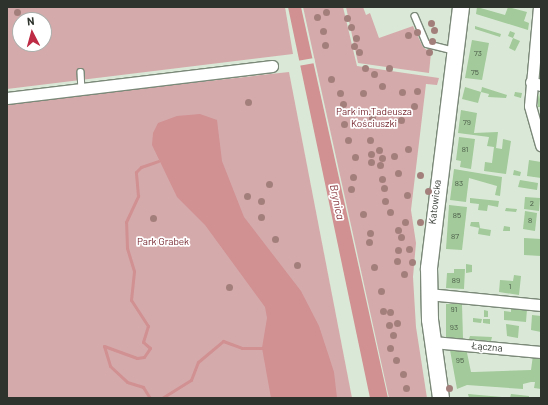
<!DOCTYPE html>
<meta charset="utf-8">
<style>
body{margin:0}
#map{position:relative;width:548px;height:405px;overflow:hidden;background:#dae9d7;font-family:Barlow,sans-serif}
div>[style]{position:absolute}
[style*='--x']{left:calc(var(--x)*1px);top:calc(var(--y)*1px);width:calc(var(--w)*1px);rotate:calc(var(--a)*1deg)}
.green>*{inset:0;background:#d5aaab}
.water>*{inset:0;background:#d19092}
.pier>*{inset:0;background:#dae9d7}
.stream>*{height:3px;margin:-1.5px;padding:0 1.5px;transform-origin:1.5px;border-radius:1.5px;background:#d19092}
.building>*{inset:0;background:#a2ca9a}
.roads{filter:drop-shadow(1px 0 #7b8979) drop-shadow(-1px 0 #7b8979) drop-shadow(0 1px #7b8979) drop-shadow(0 -1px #7b8979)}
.lane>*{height:5.5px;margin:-2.75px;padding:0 2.75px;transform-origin:2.75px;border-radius:2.75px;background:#fff}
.street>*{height:11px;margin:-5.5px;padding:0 5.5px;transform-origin:5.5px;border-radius:5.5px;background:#fff}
.secondary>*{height:16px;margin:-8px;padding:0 8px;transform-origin:8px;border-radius:8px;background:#fff}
.trees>*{width:7px;height:7px;margin:-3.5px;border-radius:50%;background:#a37f7b}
span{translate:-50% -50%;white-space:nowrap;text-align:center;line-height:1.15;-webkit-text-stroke:3.5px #fff;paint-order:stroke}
.number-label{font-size:8px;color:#4b5a48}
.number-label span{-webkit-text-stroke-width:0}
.park-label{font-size:10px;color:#762830}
.street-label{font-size:10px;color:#2e342d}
.water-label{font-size:11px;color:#893940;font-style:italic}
.frame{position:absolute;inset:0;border:8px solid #2e342d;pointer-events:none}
.north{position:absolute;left:12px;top:12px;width:40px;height:40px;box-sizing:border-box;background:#fff;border:1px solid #abaeab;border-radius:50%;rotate:354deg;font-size:11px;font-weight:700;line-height:16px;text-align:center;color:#2e342d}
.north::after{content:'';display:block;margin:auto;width:14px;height:18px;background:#bd2c44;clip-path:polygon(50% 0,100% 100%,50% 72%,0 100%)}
</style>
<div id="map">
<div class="green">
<div style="clip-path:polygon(evenodd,7px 7px,285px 7px,293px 54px,7px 89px,7px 7px,20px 20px,44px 20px,44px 44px,20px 44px,20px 20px)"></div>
<div style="clip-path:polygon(303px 7px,343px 7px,357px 66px,439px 78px,437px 85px,426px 84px,411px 210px,416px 243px,413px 277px,416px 327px,427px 398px,389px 398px)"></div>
<div style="clip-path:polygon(346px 7px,363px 7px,366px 15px,370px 13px,379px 38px,413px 26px,423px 47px,431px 53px,429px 73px,358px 63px)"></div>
<div style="clip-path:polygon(289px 72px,352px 398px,7px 398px,7px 103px)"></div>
</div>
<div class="water">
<div style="clip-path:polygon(288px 7px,301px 7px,388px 398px,370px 398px)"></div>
<div style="clip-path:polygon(200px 114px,217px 120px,222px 161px,244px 217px,301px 291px,319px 326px,334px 372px,337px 398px,271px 398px,262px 348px,267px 318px,265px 307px,205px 225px,177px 197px,152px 145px,153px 133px,158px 123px,177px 116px)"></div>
</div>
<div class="pier">
<div style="clip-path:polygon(314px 58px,315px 63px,298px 66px,297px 61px)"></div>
</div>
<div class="stream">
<div style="--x:104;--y:346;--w:35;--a:20"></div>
<div style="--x:137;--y:358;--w:7;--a:-8"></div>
<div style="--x:144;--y:357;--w:11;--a:-56"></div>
<div style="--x:150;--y:348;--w:9;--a:-139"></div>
<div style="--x:143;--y:342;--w:17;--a:-73"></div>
<div style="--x:148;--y:326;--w:31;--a:-123"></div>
<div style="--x:131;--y:300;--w:29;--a:-84"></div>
<div style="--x:134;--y:271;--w:24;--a:-107"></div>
<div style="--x:127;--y:248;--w:26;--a:-92"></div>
<div style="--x:126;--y:222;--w:29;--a:-65"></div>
<div style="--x:138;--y:196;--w:24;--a:-95"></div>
<div style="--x:136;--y:172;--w:7;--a:-45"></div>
<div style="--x:141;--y:167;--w:18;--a:-19"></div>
<div style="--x:104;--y:346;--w:21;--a:73"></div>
<div style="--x:110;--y:366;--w:23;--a:43"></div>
<div style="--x:127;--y:382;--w:17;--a:17"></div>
<div style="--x:143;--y:387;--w:13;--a:58"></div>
<div style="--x:162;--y:398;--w:34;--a:-32"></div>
<div style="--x:191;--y:380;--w:19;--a:-69"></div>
<div style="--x:198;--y:362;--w:33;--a:-40"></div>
<div style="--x:223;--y:341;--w:20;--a:20"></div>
<div style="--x:242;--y:348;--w:20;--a:0"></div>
</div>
<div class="building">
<div style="clip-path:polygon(477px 7px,505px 15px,508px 7px,527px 12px,524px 21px,529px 23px,528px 30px,476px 14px)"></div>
<div style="clip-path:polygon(475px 26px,501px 34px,500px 37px,475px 29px)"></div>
<div style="clip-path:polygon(510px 31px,515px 33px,513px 38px,508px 36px)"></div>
<div style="clip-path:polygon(513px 38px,520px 41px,515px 51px,509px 48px)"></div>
<div style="clip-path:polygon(472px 40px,489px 43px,482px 80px,465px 78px)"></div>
<div style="clip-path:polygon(539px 68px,541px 68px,541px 76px,538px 75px)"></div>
<div style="clip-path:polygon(465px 87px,481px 92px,478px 103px,462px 99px)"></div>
<div style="clip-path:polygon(482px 87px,507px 95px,506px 98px,488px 97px,489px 94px,481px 92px)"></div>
<div style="clip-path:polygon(515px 92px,522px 93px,521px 98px,514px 96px)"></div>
<div style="clip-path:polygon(539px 93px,541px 107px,538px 107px,538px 97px)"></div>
<div style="clip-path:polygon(461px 110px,477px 113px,474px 133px,498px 132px,496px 148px,502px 149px,503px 139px,511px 141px,506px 174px,484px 171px,485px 162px,492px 163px,494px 147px,487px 146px,489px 137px,458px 133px)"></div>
<div style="clip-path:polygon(459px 137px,475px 139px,471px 169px,460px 167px,461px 161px,456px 160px)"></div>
<div style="clip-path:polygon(529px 160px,541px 162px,541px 178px,527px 176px)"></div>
<div style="clip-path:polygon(454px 169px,502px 177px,500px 196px,495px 195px,497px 186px,469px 178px,466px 202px,450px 200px)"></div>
<div style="clip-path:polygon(514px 170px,521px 172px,520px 176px,513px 175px)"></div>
<div style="clip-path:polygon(520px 180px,538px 183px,537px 190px,518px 187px)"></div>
<div style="clip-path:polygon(525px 197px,540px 198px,539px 211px,524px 209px)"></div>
<div style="clip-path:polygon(470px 198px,499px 201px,498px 207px,488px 205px,487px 211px,478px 210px,479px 204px,470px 203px)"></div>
<div style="clip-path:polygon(449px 205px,467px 207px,462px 250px,446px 249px)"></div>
<div style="clip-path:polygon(506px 208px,517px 209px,516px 212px,505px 211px)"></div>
<div style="clip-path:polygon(525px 211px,537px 213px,535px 231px,523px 229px)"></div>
<div style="clip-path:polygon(471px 222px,479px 222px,480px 228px,470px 226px)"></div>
<div style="clip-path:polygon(504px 226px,510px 227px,510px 231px,503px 231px)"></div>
<div style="clip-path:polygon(479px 228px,491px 230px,490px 236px,478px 234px)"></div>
<div style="clip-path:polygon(524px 238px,541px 239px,541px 256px,524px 255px)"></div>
<div style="clip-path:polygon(466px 264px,472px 265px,472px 272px,466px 273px)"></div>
<div style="clip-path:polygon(454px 269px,465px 269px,464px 289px,446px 288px,447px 273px,454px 273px)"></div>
<div style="clip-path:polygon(514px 275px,521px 276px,519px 295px,499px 292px,500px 280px,513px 281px)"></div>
<div style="clip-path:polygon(446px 304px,462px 304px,463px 339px,446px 339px)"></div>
<div style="clip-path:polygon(511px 307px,527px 309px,526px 322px,504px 320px,504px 311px,511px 312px)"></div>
<div style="clip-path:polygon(484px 310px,488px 311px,488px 317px,484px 317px)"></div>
<div style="clip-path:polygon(532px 315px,541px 316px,541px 332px,531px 330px)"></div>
<div style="clip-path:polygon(473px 318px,482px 319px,481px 323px,473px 322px)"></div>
<div style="clip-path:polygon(483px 319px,490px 319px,490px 324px,483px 323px)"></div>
<div style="clip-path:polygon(506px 324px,519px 326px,518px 338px,507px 336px)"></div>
<div style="clip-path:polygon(470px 336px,492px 337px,491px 341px,469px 339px)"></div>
<div style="clip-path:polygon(466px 348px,471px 372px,474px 372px,531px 370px,533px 355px,541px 356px,541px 389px,534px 388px,535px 382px,531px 382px,523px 384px,523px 389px,467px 385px,457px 389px,450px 350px)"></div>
<div style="clip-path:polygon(468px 394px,502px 397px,502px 398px,469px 398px)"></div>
<div style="clip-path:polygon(511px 394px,529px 396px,529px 398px,510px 398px)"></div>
</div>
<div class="roads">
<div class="lane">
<div style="--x:415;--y:16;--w:30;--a:67"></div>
<div style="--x:427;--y:44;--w:29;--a:14"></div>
<div style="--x:81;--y:72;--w:17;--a:87"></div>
</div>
<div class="street">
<div style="--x:539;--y:7;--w:99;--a:95.2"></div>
<div style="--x:530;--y:106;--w:41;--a:74.2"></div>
<div style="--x:531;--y:82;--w:10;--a:17"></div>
<div style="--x:7;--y:98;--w:267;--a:-6.9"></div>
<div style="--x:428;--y:294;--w:114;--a:5.6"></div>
<div style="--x:433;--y:342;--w:108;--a:5.3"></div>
</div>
<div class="secondary">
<div style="--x:441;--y:398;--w:79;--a:-98"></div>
<div style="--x:430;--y:320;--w:52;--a:-91.1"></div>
<div style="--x:429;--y:268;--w:263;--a:-83"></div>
</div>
</div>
<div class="trees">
<div style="left:17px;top:12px"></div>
<div style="left:326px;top:12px"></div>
<div style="left:317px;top:17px"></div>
<div style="left:347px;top:18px"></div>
<div style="left:431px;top:23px"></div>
<div style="left:351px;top:27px"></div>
<div style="left:434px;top:30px"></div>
<div style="left:323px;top:31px"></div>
<div style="left:417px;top:32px"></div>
<div style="left:408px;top:35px"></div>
<div style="left:356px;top:38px"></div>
<div style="left:432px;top:41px"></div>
<div style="left:325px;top:45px"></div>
<div style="left:354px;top:46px"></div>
<div style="left:359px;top:52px"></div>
<div style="left:429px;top:52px"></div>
<div style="left:365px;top:68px"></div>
<div style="left:389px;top:68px"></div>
<div style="left:374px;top:74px"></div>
<div style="left:331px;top:79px"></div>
<div style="left:382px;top:86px"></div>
<div style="left:417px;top:91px"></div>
<div style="left:402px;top:92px"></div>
<div style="left:340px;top:93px"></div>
<div style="left:363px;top:93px"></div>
<div style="left:248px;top:102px"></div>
<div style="left:343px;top:104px"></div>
<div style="left:414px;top:106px"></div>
<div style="left:372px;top:118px"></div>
<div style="left:401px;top:120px"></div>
<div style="left:344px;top:124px"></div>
<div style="left:348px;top:140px"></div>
<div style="left:370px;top:140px"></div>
<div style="left:408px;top:149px"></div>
<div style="left:379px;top:150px"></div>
<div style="left:371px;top:154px"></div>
<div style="left:394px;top:156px"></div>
<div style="left:355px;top:157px"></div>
<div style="left:382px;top:158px"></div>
<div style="left:371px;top:162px"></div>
<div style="left:380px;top:165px"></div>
<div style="left:398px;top:173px"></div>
<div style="left:420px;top:175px"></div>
<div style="left:353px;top:177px"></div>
<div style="left:382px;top:179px"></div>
<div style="left:269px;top:184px"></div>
<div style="left:384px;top:188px"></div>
<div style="left:351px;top:189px"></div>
<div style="left:428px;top:191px"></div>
<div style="left:407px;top:195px"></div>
<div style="left:247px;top:196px"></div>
<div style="left:261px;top:201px"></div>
<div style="left:385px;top:201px"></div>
<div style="left:390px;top:212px"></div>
<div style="left:363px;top:214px"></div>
<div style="left:261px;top:217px"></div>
<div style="left:153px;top:218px"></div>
<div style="left:405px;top:222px"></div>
<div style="left:420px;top:222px"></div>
<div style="left:398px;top:230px"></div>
<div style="left:370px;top:233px"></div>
<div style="left:401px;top:237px"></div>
<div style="left:275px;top:239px"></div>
<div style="left:369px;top:242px"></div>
<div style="left:409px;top:249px"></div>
<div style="left:398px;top:250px"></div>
<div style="left:397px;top:261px"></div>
<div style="left:412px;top:262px"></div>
<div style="left:297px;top:265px"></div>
<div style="left:374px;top:267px"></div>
<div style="left:404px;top:274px"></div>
<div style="left:229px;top:287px"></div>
<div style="left:381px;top:291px"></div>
<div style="left:383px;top:311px"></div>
<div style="left:390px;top:312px"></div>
<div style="left:397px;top:323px"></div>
<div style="left:389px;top:325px"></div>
<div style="left:393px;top:335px"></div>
<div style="left:390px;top:348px"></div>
<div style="left:396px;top:360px"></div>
<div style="left:403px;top:374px"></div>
<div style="left:406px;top:388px"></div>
<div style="left:449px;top:388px"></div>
</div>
<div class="number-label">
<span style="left:478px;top:54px">73</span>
<span style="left:475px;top:73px">75</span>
<span style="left:467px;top:123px">79</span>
<span style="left:465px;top:150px">81</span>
<span style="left:459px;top:184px">83</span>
<span style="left:532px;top:204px">2</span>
<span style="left:457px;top:216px">85</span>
<span style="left:530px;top:221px">8</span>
<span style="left:455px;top:237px">87</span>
<span style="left:456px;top:281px">89</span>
<span style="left:510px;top:287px">1</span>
<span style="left:454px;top:310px">91</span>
<span style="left:454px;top:328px">93</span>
<span style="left:460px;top:361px">95</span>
</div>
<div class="park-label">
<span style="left:374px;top:117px">Park im.Tadeusza<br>Kościuszki</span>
<span style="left:163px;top:242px">Park Grabek</span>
</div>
<div class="street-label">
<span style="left:435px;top:202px;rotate:-83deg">Katowicka</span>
<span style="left:487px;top:347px;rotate:5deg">Łączna</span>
</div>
<div class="water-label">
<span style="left:337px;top:202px;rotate:78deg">Brynica</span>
</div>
<div class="frame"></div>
<div class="north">N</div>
</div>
